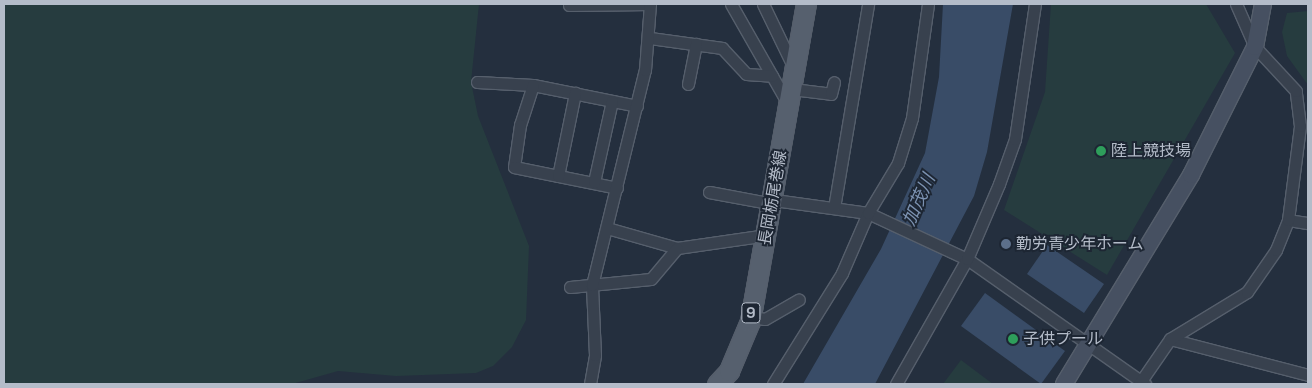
<!DOCTYPE html>
<meta charset="utf-8">
<style>
body{margin:0}
#map{position:relative;width:1312px;height:388px;overflow:hidden;background:#242f3e;font-family:"Space Grotesk","Noto Sans JP",sans-serif}
div>[style]{position:absolute}
[style*='--x']{left:calc(var(--x)*1px);top:calc(var(--y)*1px);width:calc(var(--w)*1px);rotate:calc(var(--a)*1deg)}
.green>*{inset:0;background:#263c3f}
.water>*{inset:0;background:#394c67}
.roads{filter:drop-shadow(1px 0 #565f6c) drop-shadow(-1px 0 #565f6c) drop-shadow(0 1px #565f6c) drop-shadow(0 -1px #565f6c)}
.street>*{height:11px;margin:-5.5px;padding:0 5.5px;transform-origin:5.5px;border-radius:5.5px;background:#38414e}
.secondary>*{height:16px;margin:-8px;padding:0 8px;transform-origin:8px;border-radius:8px;background:#465061}
.primary>*{height:19px;margin:-9.5px;padding:0 9.5px;transform-origin:9.5px;border-radius:9.5px;background:#56606e}
.dots>*{width:14px;height:14px;translate:-50% -50%;box-sizing:border-box;border:2px solid #1d2633;border-radius:50%}
span{translate:-50% -50%;white-space:nowrap;text-align:center;line-height:1.15;-webkit-text-stroke:4px #1d2633;paint-order:stroke}
.shield-label span{padding:1px 4px;background:#1d2633;border:1px solid;border-radius:4px;-webkit-text-stroke-width:0}
.shield-label{font-size:15px;color:#b4bcc9;font-weight:700}
.poi-label{font-size:16px;color:#b4bcc9}
.left{translate:0 -50%;text-align:left}
.street-label{font-size:16px;color:#b4bcc9}
.water-label{font-size:18px;color:#7c92b1;font-style:italic}
.frame{position:absolute;inset:0;border:5px solid #b4bcc9;pointer-events:none}
</style>
<div id="map">
<div class="green">
<div style="clip-path:polygon(4px 4px,479px 4px,471px 82px,478px 116px,529px 246px,526px 320px,512px 347px,493px 366px,476px 373px,396px 376px,338px 371px,292px 384px,4px 384px)"></div>
<div style="clip-path:polygon(1051px 4px,1206px 4px,1235px 53px,1107px 275px,1004px 210px,1045px 92px)"></div>
<div style="clip-path:polygon(1308px 11px,1308px 85px,1287px 56px,1282px 32px,1287px 13px)"></div>
<div style="clip-path:polygon(961px 360px,993px 384px,943px 384px)"></div>
</div>
<div class="water">
<div style="clip-path:polygon(943px 4px,1013px 4px,987px 152px,974px 196px,875px 384px,803px 384px,881px 249px,925px 153px,939px 77px)"></div>
<div style="clip-path:polygon(1047px 245px,1104px 284px,1084px 313px,1027px 274px)"></div>
<div style="clip-path:polygon(985px 293px,1065px 351px,1041px 384px,961px 326px)"></div>
</div>
<div class="roads">
<div class="street">
<div style="--x:731;--y:4;--w:115;--a:60.3"></div>
<div style="--x:763;--y:4;--w:71;--a:64.2"></div>
<div style="--x:569;--y:5;--w:81;--a:-0.7"></div>
<div style="--x:650;--y:38;--w:73;--a:7.9"></div>
<div style="--x:722;--y:48;--w:35;--a:47"></div>
<div style="--x:746;--y:74;--w:26;--a:4"></div>
<div style="--x:477;--y:82;--w:56;--a:3.1"></div>
<div style="--x:533;--y:85;--w:106;--a:11.4"></div>
<div style="--x:688;--y:84;--w:41;--a:-78.7"></div>
<div style="--x:533;--y:85;--w:42;--a:108"></div>
<div style="--x:520;--y:125;--w:42;--a:98.1"></div>
<div style="--x:514;--y:167;--w:105;--a:11.5"></div>
<div style="--x:792;--y:89;--w:39;--a:7"></div>
<div style="--x:831;--y:94;--w:12;--a:-76"></div>
<div style="--x:558;--y:176;--w:85;--a:-78.4"></div>
<div style="--x:594;--y:182;--w:83;--a:-77.5"></div>
<div style="--x:709;--y:192;--w:65;--a:10.6"></div>
<div style="--x:774;--y:200;--w:95;--a:7.9"></div>
<div style="--x:868;--y:213;--w:109;--a:24.9"></div>
<div style="--x:967;--y:259;--w:218;--a:35.1"></div>
<div style="--x:834;--y:208;--w:207;--a:-80.5"></div>
<div style="--x:1288;--y:220;--w:20;--a:9"></div>
<div style="--x:607;--y:228;--w:73;--a:15.9"></div>
<div style="--x:677;--y:248;--w:91;--a:-8.2"></div>
<div style="--x:570;--y:287;--w:81;--a:-5.6"></div>
<div style="--x:651;--y:279;--w:40;--a:-50"></div>
<div style="--x:751;--y:317;--w:14;--a:8"></div>
<div style="--x:765;--y:319;--w:39;--a:-30"></div>
<div style="--x:1170;--y:339;--w:143;--a:14.6"></div>
<div style="--x:590;--y:384;--w:29;--a:-80"></div>
<div style="--x:595;--y:355;--w:70;--a:-92.5"></div>
<div style="--x:592;--y:285;--w:221;--a:-76.2"></div>
<div style="--x:645;--y:70;--w:66;--a:-85.7"></div>
<div style="--x:773;--y:384;--w:131;--a:-58.1"></div>
<div style="--x:842;--y:273;--w:65;--a:-66.6"></div>
<div style="--x:868;--y:213;--w:58;--a:-59"></div>
<div style="--x:898;--y:163;--w:47;--a:-72.7"></div>
<div style="--x:912;--y:118;--w:115;--a:-82"></div>
<div style="--x:896;--y:384;--w:144;--a:-60.4"></div>
<div style="--x:967;--y:259;--w:82;--a:-66.9"></div>
<div style="--x:999;--y:184;--w:48;--a:-70.4"></div>
<div style="--x:1015;--y:139;--w:136;--a:-81.6"></div>
<div style="--x:1139;--y:384;--w:55;--a:-55.4"></div>
<div style="--x:1170;--y:339;--w:90;--a:-31.4"></div>
<div style="--x:1247;--y:292;--w:51;--a:-55.4"></div>
<div style="--x:1276;--y:250;--w:32;--a:-68"></div>
<div style="--x:1288;--y:220;--w:95;--a:-82.7"></div>
<div style="--x:1300;--y:126;--w:35;--a:-97"></div>
<div style="--x:1296;--y:91;--w:60;--a:-133"></div>
<div style="--x:1255;--y:47;--w:47;--a:-113.8"></div>
</div>
<div class="secondary">
<div style="--x:1064;--y:384;--w:245;--a:-58.7"></div>
<div style="--x:1191;--y:175;--w:143;--a:-63.4"></div>
<div style="--x:1255;--y:47;--w:44;--a:-79.5"></div>
</div>
<div class="primary">
<div style="--x:717;--y:384;--w:18;--a:-47"></div>
<div style="--x:729;--y:371;--w:54;--a:-67.2"></div>
<div style="--x:750;--y:321;--w:322;--a:-80"></div>
</div>
</div>
<div class="dots">
<div style="left:1101px;top:151px;background:#2e9e5b"></div>
<div style="left:1006px;top:244px;background:#5c6f8a"></div>
<div style="left:1013px;top:339px;background:#2e9e5b"></div>
</div>
<div class="shield-label">
<span style="left:751px;top:313px">9</span>
</div>
<div class="poi-label">
<span class="left" style="left:1111px;top:151px">陸上競技場</span>
<span class="left" style="left:1016px;top:244px">勤労青少年ホーム</span>
<span class="left" style="left:1023px;top:339px">子供プール</span>
</div>
<div class="street-label">
<span style="left:773px;top:198px;rotate:-80deg">長岡栃尾巻線</span>
</div>
<div class="water-label">
<span style="left:919px;top:200px;rotate:-66deg">加茂川</span>
</div>
<div class="frame"></div>
</div>
